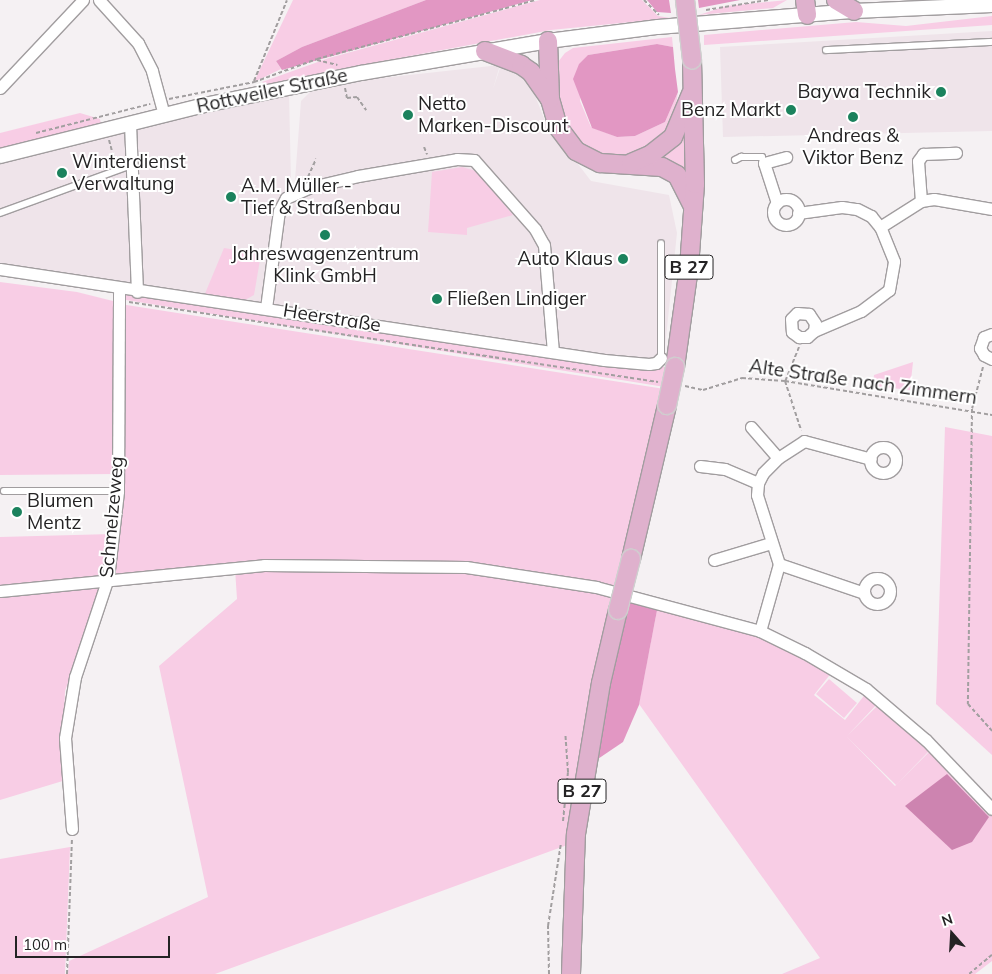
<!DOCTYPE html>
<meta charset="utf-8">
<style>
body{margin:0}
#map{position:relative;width:992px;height:974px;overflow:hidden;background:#f5f1f3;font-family:Mulish,sans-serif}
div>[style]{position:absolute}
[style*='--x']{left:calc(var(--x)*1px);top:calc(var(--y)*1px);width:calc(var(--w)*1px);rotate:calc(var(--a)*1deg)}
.built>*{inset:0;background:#efe4ea}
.green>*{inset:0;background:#f8cde5}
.forest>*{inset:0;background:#e297c3}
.water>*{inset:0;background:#cd84b0}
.path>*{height:2px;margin-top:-1px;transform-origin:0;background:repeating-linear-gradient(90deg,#a29fa0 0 4px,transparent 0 6.5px)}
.roads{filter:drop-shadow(1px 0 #a19d9f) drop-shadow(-1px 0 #a19d9f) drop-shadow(0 1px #a19d9f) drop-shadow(0 -1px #a19d9f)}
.service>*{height:5.5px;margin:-2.75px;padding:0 2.75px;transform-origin:2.75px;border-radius:2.75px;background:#fff}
.minor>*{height:11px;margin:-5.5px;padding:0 5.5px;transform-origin:5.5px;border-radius:5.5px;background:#fff}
.minor>.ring{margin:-5.5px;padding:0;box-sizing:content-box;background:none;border:11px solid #fff;border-radius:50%}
.tertiary>*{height:14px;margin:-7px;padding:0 7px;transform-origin:7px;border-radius:7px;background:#fff}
.primary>*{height:18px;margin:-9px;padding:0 9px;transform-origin:9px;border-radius:9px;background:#dfb1cd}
.bridges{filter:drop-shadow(1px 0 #cfcfcf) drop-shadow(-1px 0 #cfcfcf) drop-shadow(0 1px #cfcfcf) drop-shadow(0 -1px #cfcfcf)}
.primary-bridge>*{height:18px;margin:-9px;padding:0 9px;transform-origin:9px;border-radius:9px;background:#dfb1cd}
.dots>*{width:14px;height:14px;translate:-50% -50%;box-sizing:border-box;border:2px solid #fff;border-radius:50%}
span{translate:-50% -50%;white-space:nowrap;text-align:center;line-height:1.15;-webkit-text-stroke:4px #fff;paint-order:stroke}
.shield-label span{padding:1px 4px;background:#fff;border:1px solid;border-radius:4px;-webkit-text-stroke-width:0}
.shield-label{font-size:18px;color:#242324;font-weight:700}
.street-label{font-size:19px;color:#242324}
.poi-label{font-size:19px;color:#242324}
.right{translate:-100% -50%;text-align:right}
.left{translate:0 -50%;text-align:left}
.north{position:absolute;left:927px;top:909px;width:50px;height:50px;-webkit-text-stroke:4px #fff;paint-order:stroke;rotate:341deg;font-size:14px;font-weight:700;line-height:20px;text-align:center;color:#242324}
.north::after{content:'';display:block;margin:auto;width:18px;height:22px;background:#242324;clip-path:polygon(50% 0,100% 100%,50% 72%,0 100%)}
.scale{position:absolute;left:15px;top:936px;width:155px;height:22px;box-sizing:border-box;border:2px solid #242324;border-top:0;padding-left:6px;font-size:15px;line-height:18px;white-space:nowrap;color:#242324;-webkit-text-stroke:4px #fff;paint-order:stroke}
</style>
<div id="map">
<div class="built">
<div style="clip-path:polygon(992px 31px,992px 131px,723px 137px,720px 47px)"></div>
<div style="clip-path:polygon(500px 65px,493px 89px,501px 65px,514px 69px,529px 80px,545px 121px,591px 181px,669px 195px,677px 233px,663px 366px,0 267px,0 159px,113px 129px,289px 94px,291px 181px,285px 197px,294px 193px,301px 101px,310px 92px,373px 79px)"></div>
</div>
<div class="green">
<div style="clip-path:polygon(293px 0,426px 0,302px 47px,276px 61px,281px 69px,254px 82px)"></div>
<div style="clip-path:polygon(540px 0,642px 0,658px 16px,671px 18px,551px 30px,334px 70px,268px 87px,262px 82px,329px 58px)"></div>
<div style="clip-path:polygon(787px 0,773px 8px,699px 15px,726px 6px)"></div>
<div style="clip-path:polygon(992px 16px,992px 25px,704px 45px,704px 35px,856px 22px,906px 26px)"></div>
<div style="clip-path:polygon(672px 37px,673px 47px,657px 44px,588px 55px,580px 101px,591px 127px,617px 137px,635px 136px,665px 122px,678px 92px,673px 125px,664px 138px,632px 157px,611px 158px,578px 141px,567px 127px,560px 107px,558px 62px,565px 53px,573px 48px)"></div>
<div style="clip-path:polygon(80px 113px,100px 119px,101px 124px,0 152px,0 133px)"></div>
<div style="clip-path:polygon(688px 122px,689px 183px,650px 162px)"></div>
<div style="clip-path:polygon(462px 167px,476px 171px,513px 215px,467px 228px,467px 235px,428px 232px,432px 172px)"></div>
<div style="clip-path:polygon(224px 248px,261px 254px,254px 295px,245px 300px,204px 296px)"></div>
<div style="clip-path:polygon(0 282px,77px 292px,117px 302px,116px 474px,0 475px)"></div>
<div style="clip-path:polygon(126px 294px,267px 310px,654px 367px,675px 367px,671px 388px,126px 300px)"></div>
<div style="clip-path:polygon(120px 304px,671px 390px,625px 594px,467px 566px,265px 564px,110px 577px)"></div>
<div style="clip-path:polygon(913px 362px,910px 390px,873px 386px,874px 375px)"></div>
<div style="clip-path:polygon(945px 427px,992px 436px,992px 755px,936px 704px)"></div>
<div style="clip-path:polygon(112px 534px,107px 577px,0 589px,0 537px)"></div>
<div style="clip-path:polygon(465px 568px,624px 596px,578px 841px,215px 974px,68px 974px,69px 961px,208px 897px,159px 666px,237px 599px,235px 569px)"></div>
<div style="clip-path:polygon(105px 580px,65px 691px,63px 737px,66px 780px,0 800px,0 593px)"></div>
<div style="clip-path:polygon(658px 605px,760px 634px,832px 672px,814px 695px,845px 720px,867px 692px,879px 702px,847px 736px,881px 702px,930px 750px,896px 785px,846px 736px,895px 786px,932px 749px,992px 812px,992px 961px,975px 974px,782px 974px,820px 958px,639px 704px)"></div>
<div style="clip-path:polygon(829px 679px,857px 703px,844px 718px,816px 694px)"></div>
<div style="clip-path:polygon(70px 847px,65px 974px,0 974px,0 859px)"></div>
</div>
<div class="forest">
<div style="clip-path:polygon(426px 0,532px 0,282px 70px,276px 61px,302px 47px)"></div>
<div style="clip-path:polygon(647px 0,669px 0,671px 13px,657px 12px)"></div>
<div style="clip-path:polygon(698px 0,740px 0,699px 8px)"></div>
<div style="clip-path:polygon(657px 44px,673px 47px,675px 69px,678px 92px,665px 122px,635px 136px,617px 137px,592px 128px,573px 79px,579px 64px,588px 55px)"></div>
<div style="clip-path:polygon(627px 597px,658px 605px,639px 705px,623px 742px,589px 765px)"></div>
</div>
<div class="water">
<div style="clip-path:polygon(947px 774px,989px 817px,972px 842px,952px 850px,905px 806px)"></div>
</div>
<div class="path">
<div style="--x:644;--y:0;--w:21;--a:45"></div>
<div style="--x:706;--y:10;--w:63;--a:-9.2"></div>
<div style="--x:317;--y:60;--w:21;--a:14"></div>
<div style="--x:254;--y:81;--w:87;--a:-67.8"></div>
<div style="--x:345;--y:88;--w:10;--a:79"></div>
<div style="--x:347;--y:98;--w:10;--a:-6"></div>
<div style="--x:357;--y:97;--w:16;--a:55"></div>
<div style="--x:169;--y:99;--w:87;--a:-11.3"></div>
<div style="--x:254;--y:82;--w:67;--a:-20.1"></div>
<div style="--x:317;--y:59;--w:227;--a:-15.1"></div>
<div style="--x:36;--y:133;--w:118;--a:-14.3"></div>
<div style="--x:109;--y:140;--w:23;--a:75"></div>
<div style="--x:424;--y:147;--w:8;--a:67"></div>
<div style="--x:308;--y:177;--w:20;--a:-66"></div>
<div style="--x:129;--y:302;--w:535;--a:8.6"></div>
<div style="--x:799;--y:347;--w:37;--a:112"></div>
<div style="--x:785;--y:381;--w:52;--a:71.9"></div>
<div style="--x:983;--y:367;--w:43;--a:104.7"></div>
<div style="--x:972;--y:409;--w:295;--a:90.8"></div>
<div style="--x:968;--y:704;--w:36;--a:48"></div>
<div style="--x:685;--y:386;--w:18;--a:13"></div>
<div style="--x:703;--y:390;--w:41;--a:-17.1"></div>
<div style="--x:742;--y:378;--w:43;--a:4"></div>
<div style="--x:785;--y:381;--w:210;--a:9.3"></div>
<div style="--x:563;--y:821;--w:49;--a:-84.2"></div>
<div style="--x:568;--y:772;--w:39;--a:-94"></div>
<div style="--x:67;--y:974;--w:135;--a:-87.9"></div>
<div style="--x:549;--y:974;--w:48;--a:-91.2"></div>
<div style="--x:548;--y:926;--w:84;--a:-81.1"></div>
<div style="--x:969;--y:974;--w:30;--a:-40"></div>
</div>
<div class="roads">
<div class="service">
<div style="--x:826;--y:50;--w:166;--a:-2.8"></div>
<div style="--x:735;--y:160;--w:7;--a:-27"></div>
<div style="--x:741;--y:157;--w:21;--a:0"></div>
<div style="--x:762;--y:157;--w:6;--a:72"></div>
<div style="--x:0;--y:213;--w:140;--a:-20"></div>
<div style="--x:661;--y:358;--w:114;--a:-90"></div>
<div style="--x:4;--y:491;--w:114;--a:0"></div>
</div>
<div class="minor">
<div style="--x:99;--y:0;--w:58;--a:47.8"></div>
<div style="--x:138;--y:43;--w:31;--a:63"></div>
<div style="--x:152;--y:71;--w:46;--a:74.7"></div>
<div style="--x:0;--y:88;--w:121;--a:-46.7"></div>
<div style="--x:130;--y:124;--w:168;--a:87.6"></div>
<div class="ring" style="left:773px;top:199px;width:15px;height:15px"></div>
<div style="--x:921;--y:201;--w:40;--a:-94.3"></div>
<div style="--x:918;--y:161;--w:9;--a:-54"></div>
<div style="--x:923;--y:154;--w:33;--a:-2"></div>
<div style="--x:777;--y:203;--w:42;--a:-108"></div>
<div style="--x:764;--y:163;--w:23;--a:-15"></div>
<div style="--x:798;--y:213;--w:44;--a:-7.8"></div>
<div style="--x:842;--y:207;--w:15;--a:8"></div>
<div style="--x:857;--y:209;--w:16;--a:27"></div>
<div style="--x:871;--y:216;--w:14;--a:51"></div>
<div style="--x:880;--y:227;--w:49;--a:-32.4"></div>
<div style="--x:921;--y:201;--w:13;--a:-9"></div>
<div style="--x:934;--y:199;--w:59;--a:9.8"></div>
<div style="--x:0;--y:269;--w:611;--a:8.57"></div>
<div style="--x:604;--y:360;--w:45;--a:5.1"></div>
<div style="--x:649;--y:364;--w:7;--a:-8"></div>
<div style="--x:656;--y:363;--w:7;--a:-45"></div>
<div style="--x:266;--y:308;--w:98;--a:-82.4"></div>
<div style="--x:279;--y:211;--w:15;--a:-62"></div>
<div style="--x:286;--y:198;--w:27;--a:-24"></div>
<div style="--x:311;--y:187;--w:48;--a:-13.2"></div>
<div style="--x:358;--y:176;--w:100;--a:-9.7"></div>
<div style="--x:457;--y:159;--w:17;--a:3"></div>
<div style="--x:474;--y:160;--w:92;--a:48.5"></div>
<div style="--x:535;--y:229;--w:18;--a:61"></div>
<div style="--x:544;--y:245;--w:107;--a:85.2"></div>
<div style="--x:814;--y:331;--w:8;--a:-83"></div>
<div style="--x:815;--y:323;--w:11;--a:-124"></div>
<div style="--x:809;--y:314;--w:12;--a:-175"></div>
<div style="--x:797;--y:313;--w:8;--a:135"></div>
<div style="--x:791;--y:319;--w:13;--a:86"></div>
<div style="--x:792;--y:332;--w:9;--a:36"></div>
<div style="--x:799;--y:337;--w:8;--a:0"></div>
<div style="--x:807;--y:337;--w:9;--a:-41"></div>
<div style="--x:814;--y:331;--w:51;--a:-23.1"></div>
<div style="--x:861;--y:311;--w:35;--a:-37"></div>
<div style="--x:889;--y:290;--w:29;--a:-80"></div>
<div style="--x:894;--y:261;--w:37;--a:-112"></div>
<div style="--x:992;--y:334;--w:9;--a:159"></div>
<div style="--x:984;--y:337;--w:12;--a:110"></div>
<div style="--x:980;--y:348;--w:8;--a:60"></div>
<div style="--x:984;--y:355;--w:9;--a:27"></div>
<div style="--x:751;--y:427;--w:41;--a:48.9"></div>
<div class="ring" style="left:870px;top:447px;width:15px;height:15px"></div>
<div style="--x:700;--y:466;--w:25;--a:7"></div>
<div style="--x:725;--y:469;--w:36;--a:23"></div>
<div style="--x:714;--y:560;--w:59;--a:-16.6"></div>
<div style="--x:779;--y:564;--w:90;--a:18.8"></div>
<div class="ring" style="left:864px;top:578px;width:15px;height:15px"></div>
<div style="--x:0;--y:591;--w:265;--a:-5.6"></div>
<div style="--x:264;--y:565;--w:202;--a:0.6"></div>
<div style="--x:466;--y:567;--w:132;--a:8.7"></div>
<div style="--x:596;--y:587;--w:170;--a:15"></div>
<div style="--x:760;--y:631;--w:50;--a:26.1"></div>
<div style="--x:805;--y:653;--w:71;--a:30.5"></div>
<div style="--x:866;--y:689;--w:79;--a:40.4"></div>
<div style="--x:926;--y:740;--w:95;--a:46.3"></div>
<div style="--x:760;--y:631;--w:70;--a:-74.2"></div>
<div style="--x:779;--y:564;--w:72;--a:-107.7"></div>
<div style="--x:757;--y:495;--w:12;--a:-85"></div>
<div style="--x:758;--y:483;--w:11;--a:-63"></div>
<div style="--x:763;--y:473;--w:21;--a:-45"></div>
<div style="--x:778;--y:458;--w:31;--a:-33"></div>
<div style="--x:804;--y:441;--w:69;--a:15"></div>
<div style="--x:72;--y:829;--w:91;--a:-94.4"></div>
<div style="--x:65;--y:738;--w:62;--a:-80.7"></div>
<div style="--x:75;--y:677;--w:104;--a:-71.6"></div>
<div style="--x:108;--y:578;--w:88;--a:-83.4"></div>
<div style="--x:118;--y:491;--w:202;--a:-89.7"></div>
</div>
<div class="tertiary">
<div style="--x:0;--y:156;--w:206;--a:-14"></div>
<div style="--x:200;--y:106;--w:164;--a:-11.6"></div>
<div style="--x:361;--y:73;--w:190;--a:-9.7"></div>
<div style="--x:548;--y:41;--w:111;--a:-7.3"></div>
<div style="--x:658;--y:27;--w:197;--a:-4.7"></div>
<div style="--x:854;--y:11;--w:138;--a:-2.5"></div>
</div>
<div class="primary">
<div style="--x:805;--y:0;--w:15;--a:82"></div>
<div style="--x:836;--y:0;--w:21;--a:31"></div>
<div style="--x:548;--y:41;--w:58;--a:88"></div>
<div style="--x:550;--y:99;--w:29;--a:74"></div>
<div style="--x:558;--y:127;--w:30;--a:53"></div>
<div style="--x:576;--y:151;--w:27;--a:27"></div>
<div style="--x:600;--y:163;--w:62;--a:3.7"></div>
<div style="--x:662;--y:167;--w:17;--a:28"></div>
<div style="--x:677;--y:175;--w:35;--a:63"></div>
<div style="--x:485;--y:51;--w:39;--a:21"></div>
<div style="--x:521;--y:65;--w:12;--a:35"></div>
<div style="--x:531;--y:72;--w:33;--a:55"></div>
<div style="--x:631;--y:163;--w:21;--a:-23"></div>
<div style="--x:650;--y:155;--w:29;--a:-38"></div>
<div style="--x:673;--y:137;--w:47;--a:-67.3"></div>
<div style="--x:675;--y:367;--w:100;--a:-82"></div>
<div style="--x:689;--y:268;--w:84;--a:-85.9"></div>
<div style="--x:695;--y:184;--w:124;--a:-91.4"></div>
<div style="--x:631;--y:559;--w:158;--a:-76.8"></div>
<div style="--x:571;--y:974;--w:140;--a:-88"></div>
<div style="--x:576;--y:834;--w:153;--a:-80.6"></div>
<div style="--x:601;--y:683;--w:75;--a:-76.9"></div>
</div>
</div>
<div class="bridges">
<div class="primary-bridge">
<div style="--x:685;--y:0;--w:60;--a:83.3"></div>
<div style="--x:667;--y:405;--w:39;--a:-78"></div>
<div style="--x:618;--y:610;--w:53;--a:-75.7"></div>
</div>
</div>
<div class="dots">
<div style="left:941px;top:92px;background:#1b825d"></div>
<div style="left:791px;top:110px;background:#1b825d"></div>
<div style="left:408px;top:115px;background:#1b825d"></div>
<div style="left:853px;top:117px;background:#1b825d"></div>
<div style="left:62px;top:173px;background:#1b825d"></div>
<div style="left:231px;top:197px;background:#1b825d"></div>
<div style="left:325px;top:235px;background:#1b825d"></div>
<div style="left:623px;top:259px;background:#1b825d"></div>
<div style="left:437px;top:299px;background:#1b825d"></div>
<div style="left:17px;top:512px;background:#1b825d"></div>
</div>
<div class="shield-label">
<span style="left:689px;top:267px">B 27</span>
<span style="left:582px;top:791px">B 27</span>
</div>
<div class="street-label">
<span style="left:272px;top:91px;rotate:-12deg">Rottweiler Straße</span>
<span style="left:332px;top:318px;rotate:9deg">Heerstraße</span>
<span style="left:863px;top:382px;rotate:8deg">Alte Straße nach Zimmern</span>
<span style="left:112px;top:517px;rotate:-85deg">Schmelzeweg</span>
</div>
<div class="poi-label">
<span class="right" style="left:931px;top:92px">Baywa Technik</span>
<span class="left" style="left:418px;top:115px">Netto<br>Marken-Discount</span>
<span class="right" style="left:781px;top:110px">Benz Markt</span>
<span style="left:853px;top:147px">Andreas &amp;<br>Viktor Benz</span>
<span class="left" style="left:72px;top:173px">Winterdienst<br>Verwaltung</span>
<span class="left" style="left:241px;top:197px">A.M. Müller -<br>Tief &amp; Straßenbau</span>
<span style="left:325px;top:265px">Jahreswagenzentrum<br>Klink GmbH</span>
<span class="right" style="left:613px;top:259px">Auto Klaus</span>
<span class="left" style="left:447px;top:299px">Fließen Lindiger</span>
<span class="left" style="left:27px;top:512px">Blumen<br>Mentz</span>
</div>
<div class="north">N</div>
<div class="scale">100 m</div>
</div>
